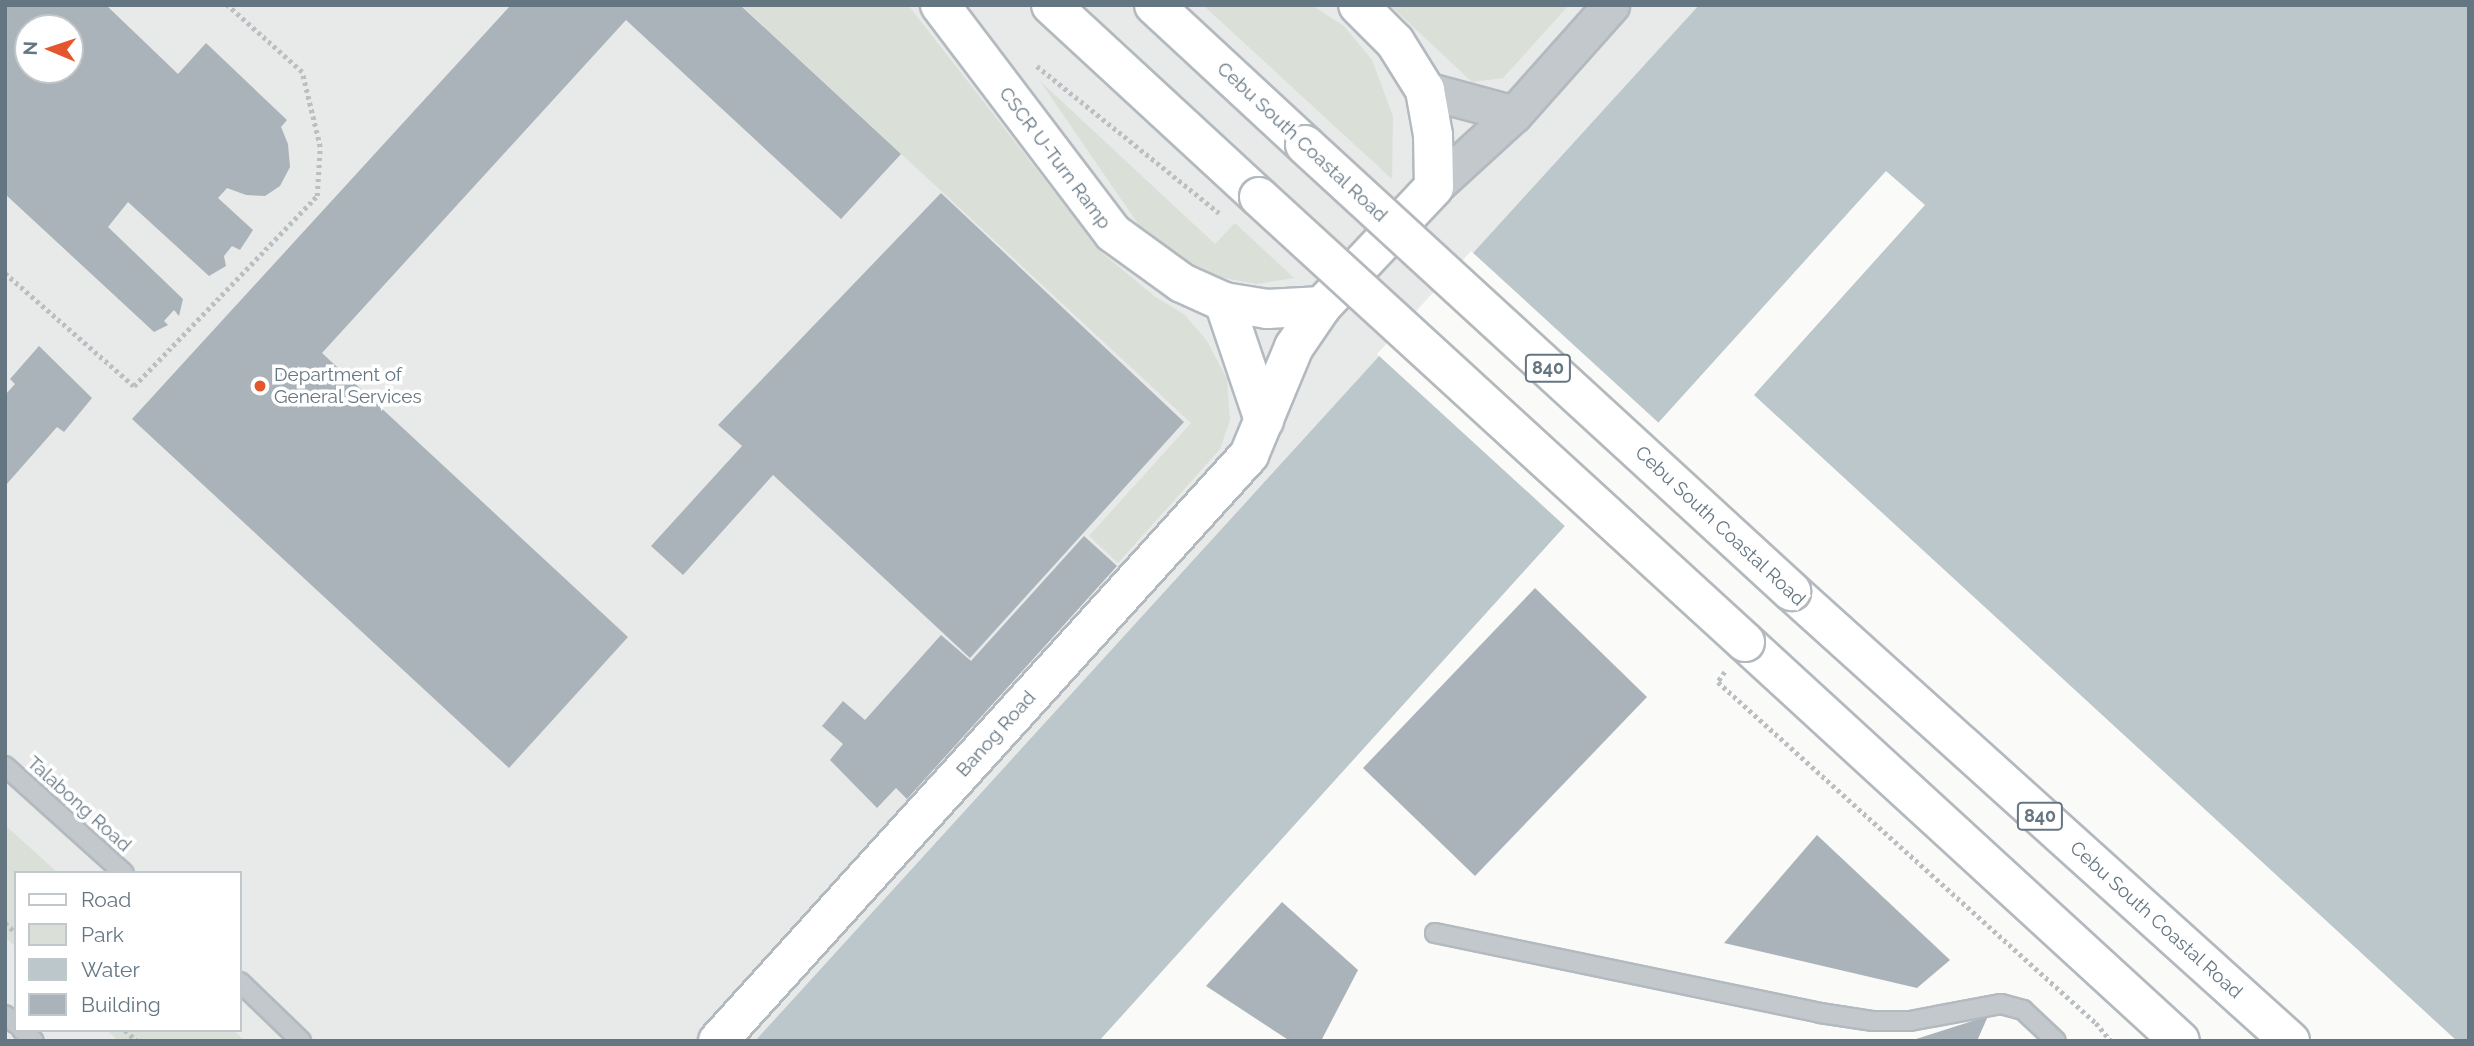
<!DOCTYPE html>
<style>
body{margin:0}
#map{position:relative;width:2474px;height:1046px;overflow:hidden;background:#fafaf8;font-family:Raleway,sans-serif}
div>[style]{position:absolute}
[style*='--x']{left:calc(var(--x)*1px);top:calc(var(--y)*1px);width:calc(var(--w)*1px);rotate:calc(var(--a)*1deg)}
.built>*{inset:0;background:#e8e9e9}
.green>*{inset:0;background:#dadfd7}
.water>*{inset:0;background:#bbc7cb}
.pier>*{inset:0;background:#fafaf8}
.building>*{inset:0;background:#aab3b9}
.path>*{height:4.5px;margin-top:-2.25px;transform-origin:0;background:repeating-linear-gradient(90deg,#bbbfc2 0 3.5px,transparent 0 7px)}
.roads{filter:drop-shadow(2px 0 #b3babf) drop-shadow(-2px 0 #b3babf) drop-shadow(0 2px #b3babf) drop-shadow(0 -2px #b3babf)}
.lane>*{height:18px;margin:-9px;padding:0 9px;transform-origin:9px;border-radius:9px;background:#c3c8cc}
.street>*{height:35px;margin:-17.5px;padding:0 17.5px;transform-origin:17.5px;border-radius:17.5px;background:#c3c8cc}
.secondary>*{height:38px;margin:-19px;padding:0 19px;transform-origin:19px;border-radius:19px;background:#fff}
.highway>*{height:38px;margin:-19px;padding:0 19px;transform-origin:19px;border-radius:19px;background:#fff}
.bridges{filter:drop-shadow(2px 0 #b4b9bd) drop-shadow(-2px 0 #b4b9bd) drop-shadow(0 2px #b4b9bd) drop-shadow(0 -2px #b4b9bd)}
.highway-bridge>*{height:38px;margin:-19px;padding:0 19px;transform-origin:19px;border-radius:19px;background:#fff}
.dots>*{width:19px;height:19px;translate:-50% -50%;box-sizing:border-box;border:4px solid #fff;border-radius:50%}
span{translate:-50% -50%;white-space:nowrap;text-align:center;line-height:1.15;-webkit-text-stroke:7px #fff;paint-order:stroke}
.shield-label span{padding:2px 5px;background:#fff;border:2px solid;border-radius:5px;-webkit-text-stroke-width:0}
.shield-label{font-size:18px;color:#657683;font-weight:700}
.street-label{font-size:19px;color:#657683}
.poi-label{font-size:19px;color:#657683}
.left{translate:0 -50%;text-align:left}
.frame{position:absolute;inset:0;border:7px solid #657683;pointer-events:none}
.legend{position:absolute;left:14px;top:871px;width:228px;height:161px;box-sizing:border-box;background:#fff;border:2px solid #c1c8cd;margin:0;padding:9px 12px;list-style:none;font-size:21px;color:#657683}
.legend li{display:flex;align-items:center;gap:14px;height:35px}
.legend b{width:35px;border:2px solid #c1c8cd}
.north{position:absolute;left:14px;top:14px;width:70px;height:70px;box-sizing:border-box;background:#fff;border:2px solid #c1c8cd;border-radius:50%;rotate:272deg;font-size:19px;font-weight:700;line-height:28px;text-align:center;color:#657683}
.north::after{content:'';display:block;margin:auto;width:24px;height:32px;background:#e4572e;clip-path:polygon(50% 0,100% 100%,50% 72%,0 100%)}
</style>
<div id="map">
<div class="built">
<div style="clip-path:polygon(evenodd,5px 5px,1699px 5px,755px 1041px,5px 1041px,5px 5px,28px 28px,70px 28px,70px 70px,28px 70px,28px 28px,5px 5px,16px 873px,240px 873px,240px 1030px,16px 1030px,16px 873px)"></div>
</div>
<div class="green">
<div style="clip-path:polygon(741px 5px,908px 5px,1101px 252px,1154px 296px,1185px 315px,1207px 341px,1227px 379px,1230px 420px,1220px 449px,1118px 563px,1089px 536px,1191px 423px)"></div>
<div style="clip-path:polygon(1203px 5px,1311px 5px,1344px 26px,1372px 60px,1393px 116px,1392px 179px)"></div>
<div style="clip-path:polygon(1390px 5px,1569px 5px,1503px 78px,1472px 82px)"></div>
<div style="clip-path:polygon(1040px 81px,1215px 244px,1235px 223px,1294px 278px,1256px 284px,1204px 274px,1147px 237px)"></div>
<div style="clip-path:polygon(5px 825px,58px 873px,16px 873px,16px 947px,5px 937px)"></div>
<div style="clip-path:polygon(107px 1030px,233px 1030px,245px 1041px,118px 1041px)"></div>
</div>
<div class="water">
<div style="clip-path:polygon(1699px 5px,2469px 5px,2469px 1041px,2457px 1041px,1754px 395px,1925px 205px,1886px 171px,1099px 1041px,755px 1041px)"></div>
</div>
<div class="pier">
<div style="clip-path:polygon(1471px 251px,1661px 425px,1567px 528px,1377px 354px)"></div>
</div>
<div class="building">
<div style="clip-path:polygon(evenodd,5px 5px,106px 5px,178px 74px,206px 43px,287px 120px,281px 127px,288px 144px,290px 167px,280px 186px,265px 196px,246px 195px,227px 188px,218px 198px,253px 230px,240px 250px,232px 246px,224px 256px,226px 266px,209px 276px,128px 202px,108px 227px,183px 299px,179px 316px,174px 310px,164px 321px,168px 325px,154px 332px,5px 194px,5px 5px,28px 28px,70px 28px,70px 70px,28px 70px,28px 28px)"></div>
<div style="clip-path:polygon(511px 5px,740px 5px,901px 154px,841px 219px,626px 20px,322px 353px,628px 637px,509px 768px,132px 419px)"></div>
<div style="clip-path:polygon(941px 193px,1184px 422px,970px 658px,773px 475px,683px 575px,651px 546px,742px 446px,718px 425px)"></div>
<div style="clip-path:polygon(39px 346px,92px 398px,64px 432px,57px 427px,5px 486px,5px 395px,15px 384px,10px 379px)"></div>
<div style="clip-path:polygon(1084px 536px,1117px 566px,907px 799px,896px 788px,877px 808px,830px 760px,843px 744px,822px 726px,843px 701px,865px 720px,941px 635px,971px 661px)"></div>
<div style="clip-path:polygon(1535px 588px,1647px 697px,1475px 876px,1363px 768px)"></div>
<div style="clip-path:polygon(1817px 835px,1950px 960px,1917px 988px,1724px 943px)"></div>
<div style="clip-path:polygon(1282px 902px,1358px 970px,1321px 1041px,1290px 1041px,1206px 986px)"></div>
<div style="clip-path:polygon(1988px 1016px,1977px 1041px,1913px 1041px,1913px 1040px)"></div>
</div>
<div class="path">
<div style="--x:1037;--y:66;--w:234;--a:38.9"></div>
<div style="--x:5;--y:273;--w:171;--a:41.2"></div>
<div style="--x:134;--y:386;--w:264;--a:-46.1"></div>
<div style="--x:317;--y:196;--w:49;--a:-86.5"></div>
<div style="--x:320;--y:147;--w:77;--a:-103.5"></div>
<div style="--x:302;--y:72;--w:101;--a:-138.2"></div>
<div style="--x:1725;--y:672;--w:12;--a:125"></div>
<div style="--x:1718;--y:682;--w:509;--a:42.05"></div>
<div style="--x:2096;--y:1023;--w:23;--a:50"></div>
<div style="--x:5;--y:923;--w:15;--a:42"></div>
<div style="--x:125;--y:1030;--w:16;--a:43"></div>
</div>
<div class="roads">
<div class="lane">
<div style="--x:5;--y:766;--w:160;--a:42"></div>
<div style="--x:1435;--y:933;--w:393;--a:11.7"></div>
<div style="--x:1820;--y:1013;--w:54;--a:8.6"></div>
<div style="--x:1873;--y:1021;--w:37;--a:0"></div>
<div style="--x:1910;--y:1021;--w:93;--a:-10.6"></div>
<div style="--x:2001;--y:1004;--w:23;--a:15"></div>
<div style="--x:2023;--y:1010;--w:45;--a:43.2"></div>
<div style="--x:240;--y:982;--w:85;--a:44"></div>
<div style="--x:5;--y:1015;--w:14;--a:39"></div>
<div style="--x:22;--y:1030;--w:16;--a:43"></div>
</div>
<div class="street">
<div style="--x:1425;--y:90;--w:92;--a:15.1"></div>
<div style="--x:1434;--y:187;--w:108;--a:-42.4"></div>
<div style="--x:1514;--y:114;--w:146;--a:-48.3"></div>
</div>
<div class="secondary">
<div style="--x:940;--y:5;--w:286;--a:52.8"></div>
<div style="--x:1113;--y:233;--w:85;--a:35.9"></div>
<div style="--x:1182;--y:283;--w:46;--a:24.3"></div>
<div style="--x:1224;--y:302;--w:44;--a:9.2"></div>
<div style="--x:1267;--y:309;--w:55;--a:-3.1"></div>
<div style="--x:1224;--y:302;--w:125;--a:71.3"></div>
<div style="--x:718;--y:1041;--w:791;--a:-47.82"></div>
<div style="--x:1249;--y:455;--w:117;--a:-67.4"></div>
<div style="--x:1294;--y:347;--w:50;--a:-55.7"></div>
<div style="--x:1322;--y:306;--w:163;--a:-46.7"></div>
<div style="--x:1434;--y:187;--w:52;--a:-91.1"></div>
<div style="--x:1433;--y:135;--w:46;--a:-100.1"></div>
<div style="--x:1425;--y:90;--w:57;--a:-122"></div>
<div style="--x:1395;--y:42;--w:52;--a:-135"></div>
</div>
<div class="highway">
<div style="--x:1051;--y:5;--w:283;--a:42.7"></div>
<div style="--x:1154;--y:5;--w:206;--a:42.8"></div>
<div style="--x:1791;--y:591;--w:672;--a:42.04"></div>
<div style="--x:1745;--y:642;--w:590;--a:42.53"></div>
</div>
</div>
<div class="bridges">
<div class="highway-bridge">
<div style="--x:1305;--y:145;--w:660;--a:42.54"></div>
<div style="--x:1259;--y:197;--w:659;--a:42.48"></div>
</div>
</div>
<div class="dots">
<div style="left:260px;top:386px;background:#e4572e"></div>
</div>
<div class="shield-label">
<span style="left:1548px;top:368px">840</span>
<span style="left:2040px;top:816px">840</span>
</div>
<div class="street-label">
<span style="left:1302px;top:142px;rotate:43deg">Cebu South Coastal Road</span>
<span style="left:1055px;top:158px;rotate:53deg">CSCR U-Turn Ramp</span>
<span style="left:1720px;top:526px;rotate:43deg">Cebu South Coastal Road</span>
<span style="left:996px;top:734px;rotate:-48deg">Banog Road</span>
<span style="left:79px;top:804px;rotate:42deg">Talabong Road</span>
<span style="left:2156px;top:920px;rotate:42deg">Cebu South Coastal Road</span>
</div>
<div class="poi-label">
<span class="left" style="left:274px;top:386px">Department of<br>General Services</span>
</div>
<div class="frame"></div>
<ul class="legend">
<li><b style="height:9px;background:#fff"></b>Road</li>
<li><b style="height:19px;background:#dadfd7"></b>Park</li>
<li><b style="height:19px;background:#bbc7cb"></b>Water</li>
<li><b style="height:19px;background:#aab3b9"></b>Building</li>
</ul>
<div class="north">N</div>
</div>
